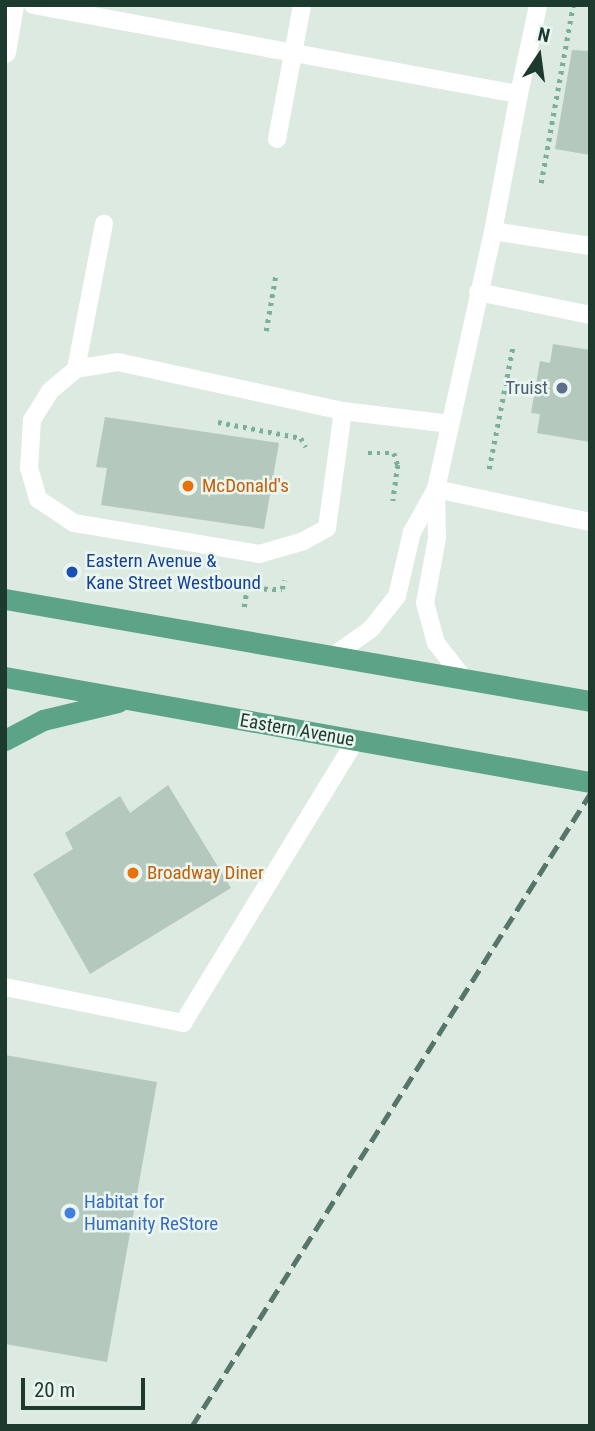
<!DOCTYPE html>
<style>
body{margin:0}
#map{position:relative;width:595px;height:1431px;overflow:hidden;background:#dceae2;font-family:"Roboto Condensed",sans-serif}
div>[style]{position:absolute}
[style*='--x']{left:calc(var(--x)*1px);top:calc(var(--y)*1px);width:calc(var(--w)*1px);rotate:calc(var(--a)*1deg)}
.building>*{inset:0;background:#b4c8bd}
.path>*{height:4.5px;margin-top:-2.25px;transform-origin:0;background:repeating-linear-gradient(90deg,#7ab098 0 3.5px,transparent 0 8.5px)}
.lane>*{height:18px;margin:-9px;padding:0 9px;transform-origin:9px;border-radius:9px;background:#fff}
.secondary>*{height:21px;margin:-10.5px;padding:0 10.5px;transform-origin:10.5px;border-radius:10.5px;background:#fff}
.primary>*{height:21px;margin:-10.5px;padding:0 10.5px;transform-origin:10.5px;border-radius:10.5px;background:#5da388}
.rail>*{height:5px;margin-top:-2.5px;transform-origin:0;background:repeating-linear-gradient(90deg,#57766a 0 14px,transparent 0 21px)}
.dots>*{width:19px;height:19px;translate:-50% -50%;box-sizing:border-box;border:4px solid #ecf6f0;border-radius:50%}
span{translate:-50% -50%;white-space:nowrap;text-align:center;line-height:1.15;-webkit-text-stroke:5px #ecf6f0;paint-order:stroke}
.service-label{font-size:19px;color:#4e5e75}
.right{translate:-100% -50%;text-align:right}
.food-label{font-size:19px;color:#c56008}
.left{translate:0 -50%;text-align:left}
.transit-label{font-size:19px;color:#164399}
.street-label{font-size:19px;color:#1d3a2e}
.shop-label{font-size:19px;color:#366cbe}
.frame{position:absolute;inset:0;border:7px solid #1d3a2e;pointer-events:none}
.north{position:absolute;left:504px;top:21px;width:70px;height:70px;-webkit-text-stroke:5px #ecf6f0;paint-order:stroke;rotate:13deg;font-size:19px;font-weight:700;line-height:28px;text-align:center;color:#1d3a2e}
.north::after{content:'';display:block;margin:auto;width:24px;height:32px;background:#1d3a2e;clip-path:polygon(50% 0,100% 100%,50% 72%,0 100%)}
.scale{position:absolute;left:21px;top:1378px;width:124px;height:32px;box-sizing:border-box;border:4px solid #1d3a2e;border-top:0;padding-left:9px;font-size:21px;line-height:24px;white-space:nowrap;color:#1d3a2e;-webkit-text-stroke:5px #ecf6f0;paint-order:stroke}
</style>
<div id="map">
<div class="building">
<div style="clip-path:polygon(572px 50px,590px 51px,590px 155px,555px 149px)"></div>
<div style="clip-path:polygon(553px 344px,590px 350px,590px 442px,537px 433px,540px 414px,531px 413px,540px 361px,550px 363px)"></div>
<div style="clip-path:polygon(105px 417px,279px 443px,264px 529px,101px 505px,107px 468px,96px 467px)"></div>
<div style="clip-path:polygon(168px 785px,231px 888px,90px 974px,33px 874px,73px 849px,65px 833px,120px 796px,130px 813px)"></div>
<div style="clip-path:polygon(5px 1055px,157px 1082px,107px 1362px,5px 1344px)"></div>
</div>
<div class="path">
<div style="--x:541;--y:183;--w:181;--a:-79.8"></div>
<div style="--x:266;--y:331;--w:59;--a:-80.2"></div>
<div style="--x:218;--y:422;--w:85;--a:10.9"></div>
<div style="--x:301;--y:438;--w:10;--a:61"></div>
<div style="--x:368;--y:453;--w:26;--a:0"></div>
<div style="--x:394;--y:453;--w:13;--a:72"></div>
<div style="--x:398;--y:465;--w:36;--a:98"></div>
<div style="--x:489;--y:469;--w:126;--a:-79"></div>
<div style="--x:244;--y:607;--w:19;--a:-81"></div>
<div style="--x:247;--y:588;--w:35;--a:2"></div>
<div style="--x:282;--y:589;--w:9;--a:-77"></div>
</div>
<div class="lane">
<div style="--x:33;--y:5;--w:494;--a:10.4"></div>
<div style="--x:519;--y:94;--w:139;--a:100.7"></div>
<div style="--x:519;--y:94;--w:91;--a:-77.9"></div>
<div style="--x:277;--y:139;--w:136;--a:-79.4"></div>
<div style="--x:478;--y:292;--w:114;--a:11.6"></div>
<div style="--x:118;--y:362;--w:230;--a:12.3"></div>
<div style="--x:343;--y:411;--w:118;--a:97.8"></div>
<div style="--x:327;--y:528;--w:26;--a:151"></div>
<div style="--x:304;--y:541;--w:47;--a:163.9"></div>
<div style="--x:259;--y:554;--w:188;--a:-170.5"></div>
<div style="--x:74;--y:523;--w:43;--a:-146.3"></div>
<div style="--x:38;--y:499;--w:32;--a:-106"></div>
<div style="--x:29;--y:468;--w:48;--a:-86.4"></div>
<div style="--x:32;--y:420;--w:34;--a:-58"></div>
<div style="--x:50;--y:391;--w:34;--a:-40"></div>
<div style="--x:76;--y:369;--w:43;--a:-9.5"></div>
<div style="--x:76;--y:369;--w:148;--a:-79.1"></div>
<div style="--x:343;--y:411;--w:108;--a:6.9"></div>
<div style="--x:436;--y:489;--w:157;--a:12.1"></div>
<div style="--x:333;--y:656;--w:47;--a:-35.4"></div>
<div style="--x:371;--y:629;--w:42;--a:-51.8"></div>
<div style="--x:397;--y:596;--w:66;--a:-76.8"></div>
<div style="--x:412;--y:532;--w:49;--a:-60.8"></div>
<div style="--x:465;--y:680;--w:47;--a:-128.1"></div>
<div style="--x:436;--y:643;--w:41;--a:-105.4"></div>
<div style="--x:425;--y:603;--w:66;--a:-79.5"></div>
<div style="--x:437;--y:538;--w:49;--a:-91.2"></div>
<div style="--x:436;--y:489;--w:264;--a:-77.5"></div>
<div style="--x:493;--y:231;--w:98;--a:8.8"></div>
<div style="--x:5;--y:987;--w:182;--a:11.4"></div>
<div style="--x:183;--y:1023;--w:332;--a:-58.6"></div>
</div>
<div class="secondary">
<div style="--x:5;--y:52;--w:48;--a:-80.3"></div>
</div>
<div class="primary">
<div style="--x:5;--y:599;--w:594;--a:9.89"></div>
<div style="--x:5;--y:677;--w:594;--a:10.18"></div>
<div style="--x:5;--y:740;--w:43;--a:-27.8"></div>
<div style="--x:43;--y:720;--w:77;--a:-13.5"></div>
</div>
<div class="rail">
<div style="--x:192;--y:1426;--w:747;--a:-57.8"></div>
</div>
<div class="dots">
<div style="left:562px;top:388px;background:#5c6f8a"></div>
<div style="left:188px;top:486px;background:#e8710a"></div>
<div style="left:72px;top:572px;background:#1a4fb4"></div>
<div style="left:133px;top:873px;background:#e8710a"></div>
<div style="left:70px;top:1213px;background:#3f7fe0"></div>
</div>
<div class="service-label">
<span class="right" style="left:548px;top:388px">Truist</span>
</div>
<div class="food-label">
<span class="left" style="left:202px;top:486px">McDonald's</span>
<span class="left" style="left:147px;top:873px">Broadway Diner</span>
</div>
<div class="transit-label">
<span class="left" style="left:86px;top:572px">Eastern Avenue &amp;<br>Kane Street Westbound</span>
</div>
<div class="street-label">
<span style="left:297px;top:730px;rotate:10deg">Eastern Avenue</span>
</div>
<div class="shop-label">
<span class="left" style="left:84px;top:1213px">Habitat for<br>Humanity ReStore</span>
</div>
<div class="frame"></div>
<div class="north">N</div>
<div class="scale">20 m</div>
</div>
